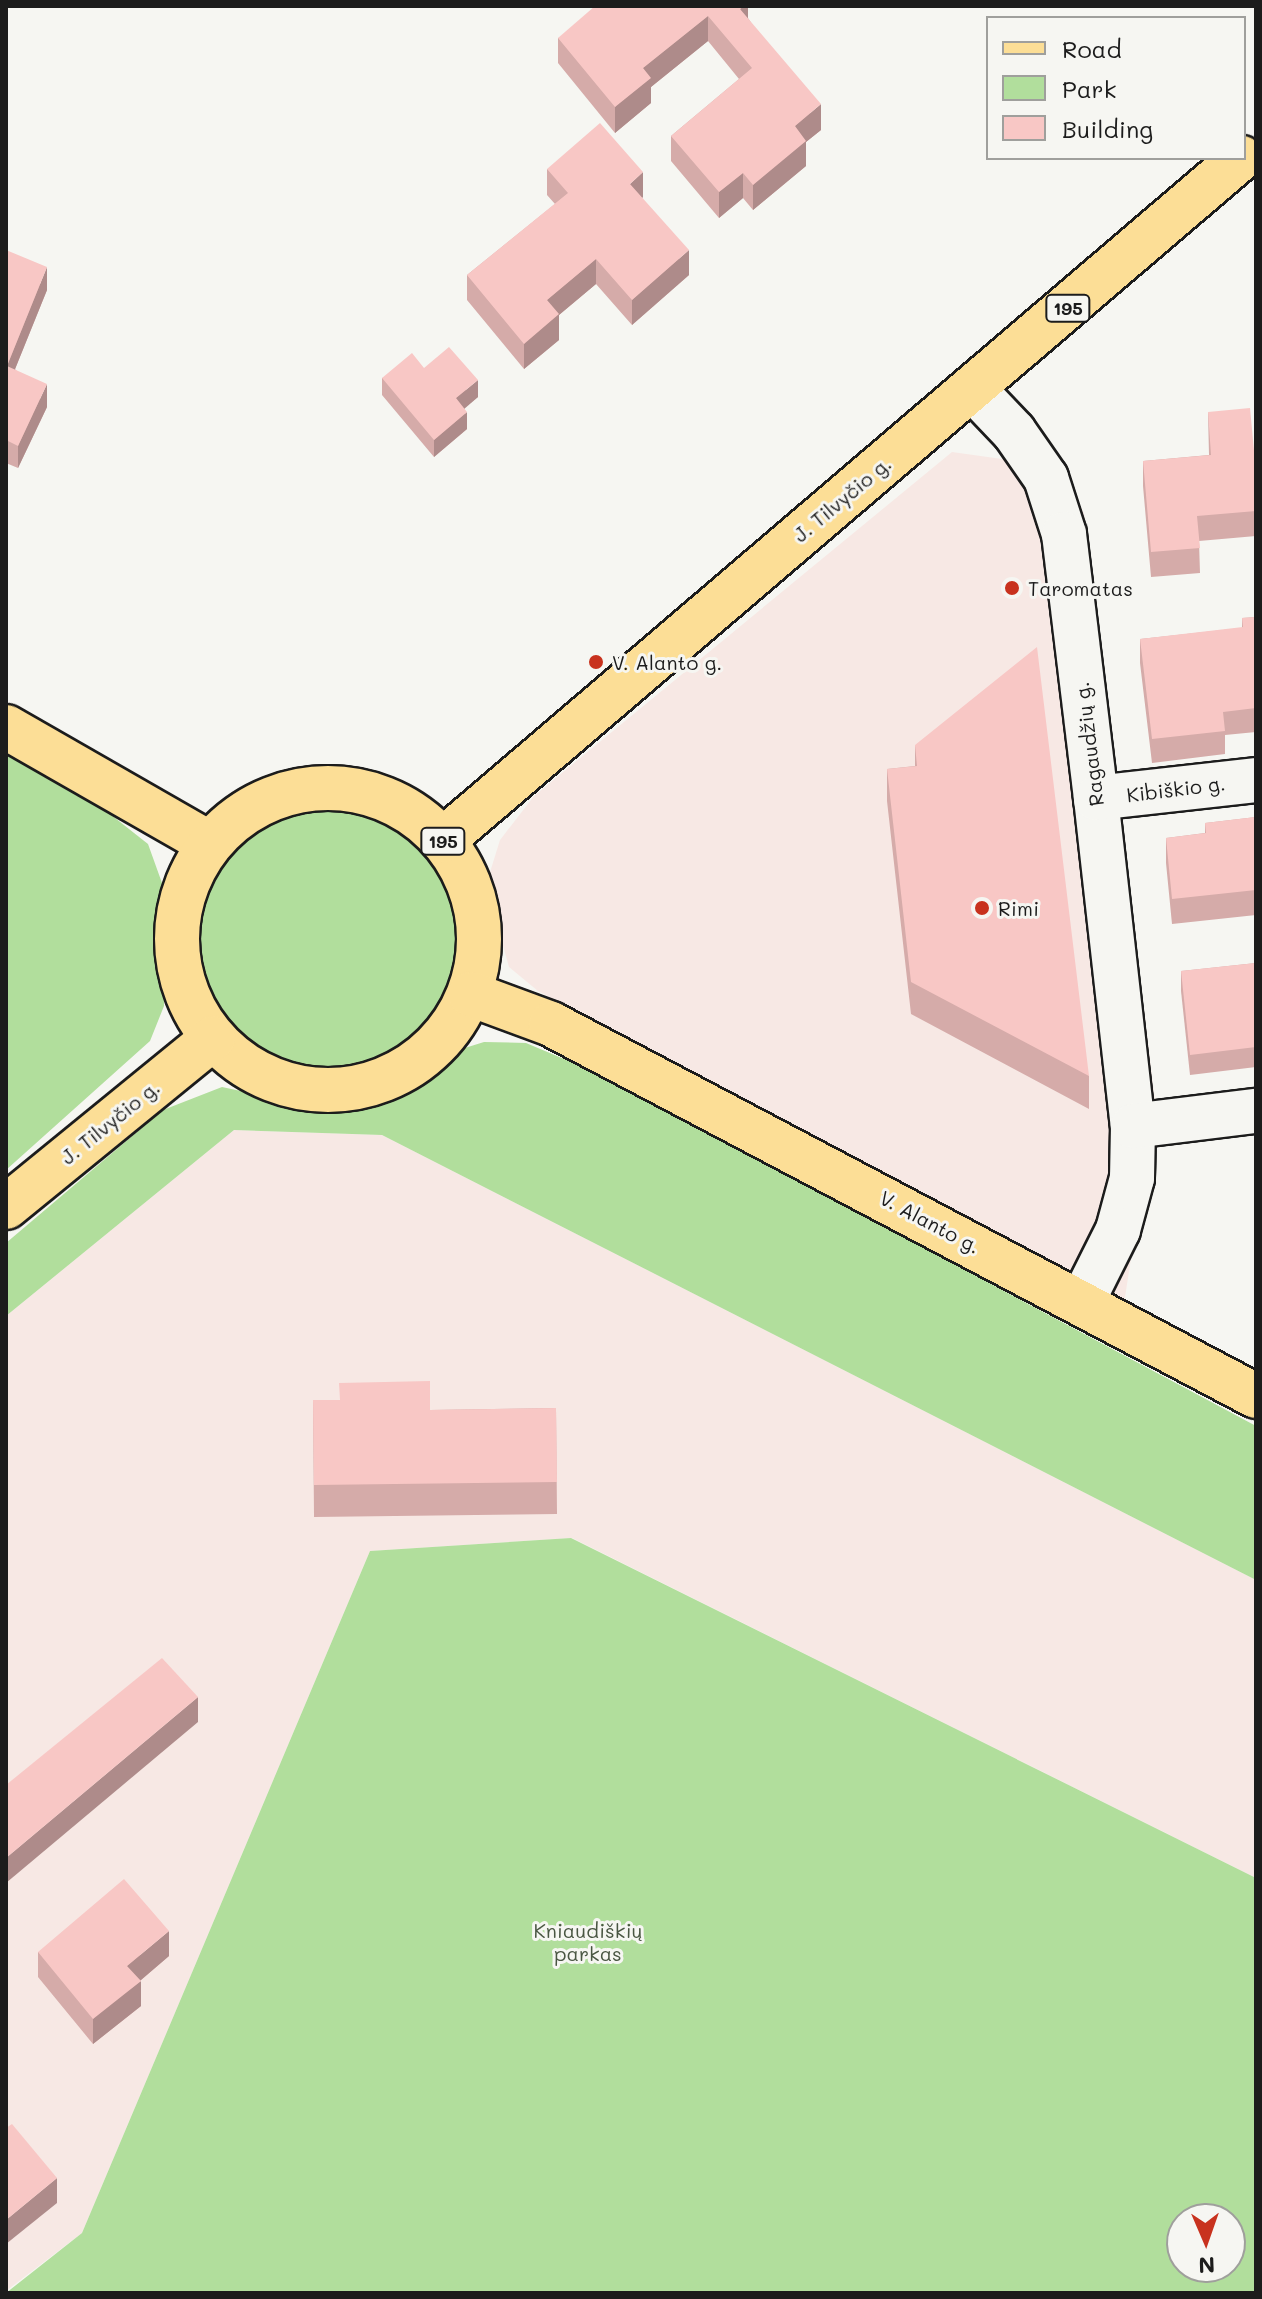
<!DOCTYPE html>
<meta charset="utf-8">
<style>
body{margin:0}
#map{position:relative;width:1262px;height:2299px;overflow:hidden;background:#f6f6f2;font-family:Mali,sans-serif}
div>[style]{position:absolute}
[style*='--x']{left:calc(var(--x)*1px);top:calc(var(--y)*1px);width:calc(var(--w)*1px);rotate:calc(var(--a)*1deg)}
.built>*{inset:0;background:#f7e8e4}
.green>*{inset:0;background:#b1de9c}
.round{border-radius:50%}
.roads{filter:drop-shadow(2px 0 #1c1c1c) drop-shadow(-2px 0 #1c1c1c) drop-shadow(0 2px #1c1c1c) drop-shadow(0 -2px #1c1c1c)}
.minor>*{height:44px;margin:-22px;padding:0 22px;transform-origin:22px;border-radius:22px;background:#f6f6f2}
.major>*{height:44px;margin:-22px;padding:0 22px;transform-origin:22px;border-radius:22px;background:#fcde96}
.major>.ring{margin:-22px;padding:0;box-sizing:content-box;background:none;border:44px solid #fcde96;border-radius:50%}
.wall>*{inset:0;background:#d5aba9}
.shaded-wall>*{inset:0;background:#ae8b8a}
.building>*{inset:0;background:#f8c7c5}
.dots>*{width:22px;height:22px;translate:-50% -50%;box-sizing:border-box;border:4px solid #f6f6f2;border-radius:50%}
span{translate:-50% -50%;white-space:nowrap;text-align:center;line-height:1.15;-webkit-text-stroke:6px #f6f6f2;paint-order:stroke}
.shield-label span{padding:2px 6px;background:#f6f6f2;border:2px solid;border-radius:6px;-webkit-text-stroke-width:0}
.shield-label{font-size:18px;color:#1c1c1c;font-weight:700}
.street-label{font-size:20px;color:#1c1c1c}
.poi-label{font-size:20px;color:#1c1c1c}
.left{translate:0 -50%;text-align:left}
.park-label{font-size:20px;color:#495642}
.frame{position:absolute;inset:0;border:8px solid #1c1c1c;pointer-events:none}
.legend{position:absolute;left:986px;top:16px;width:260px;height:144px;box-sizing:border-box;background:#f6f6f2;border:2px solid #9f9f9c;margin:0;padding:10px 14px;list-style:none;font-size:24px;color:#1c1c1c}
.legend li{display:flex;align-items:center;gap:16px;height:40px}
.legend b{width:40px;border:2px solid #9f9f9c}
.north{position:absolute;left:1166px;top:2203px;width:80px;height:80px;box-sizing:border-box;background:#f6f6f2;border:2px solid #9f9f9c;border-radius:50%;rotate:178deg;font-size:22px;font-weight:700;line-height:32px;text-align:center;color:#1c1c1c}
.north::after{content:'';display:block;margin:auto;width:28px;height:36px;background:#c8321e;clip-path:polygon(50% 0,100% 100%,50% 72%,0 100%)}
</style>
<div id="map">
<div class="built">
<div style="clip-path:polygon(1034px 432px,1084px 513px,1155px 1101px,1124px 1304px,538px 991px,509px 967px,486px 885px,500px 840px,534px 796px,952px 452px,1002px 459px)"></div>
<div style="clip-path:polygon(234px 1130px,382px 1135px,1256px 1580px,1256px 1878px,572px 1538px,370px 1551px,82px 2233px,6px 2291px,6px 1316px)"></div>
</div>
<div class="green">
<div style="clip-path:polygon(6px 732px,148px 844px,162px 883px,158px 941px,164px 979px,164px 1006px,150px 1041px,6px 1170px)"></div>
<div class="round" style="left:192px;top:804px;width:268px;height:268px"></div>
<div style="clip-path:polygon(484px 1042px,526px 1043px,595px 1072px,1256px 1426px,1256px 1580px,382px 1135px,234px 1130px,6px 1316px,6px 1243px,163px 1110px,222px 1087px,320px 1108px,353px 1105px,397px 1092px,452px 1052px)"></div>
<div style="clip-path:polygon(evenodd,571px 1538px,1256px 1878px,1256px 2293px,6px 2293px,82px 2233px,370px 1551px,571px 1538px,1230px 2219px,1230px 2267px,1182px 2267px,1182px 2219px,1230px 2219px)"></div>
</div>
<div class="roads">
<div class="minor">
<div style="--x:974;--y:390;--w:58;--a:46.4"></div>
<div style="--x:1014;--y:432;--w:56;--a:55.2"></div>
<div style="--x:1046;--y:478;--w:59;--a:72.2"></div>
<div style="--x:1064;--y:534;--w:266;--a:83.1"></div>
<div style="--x:1096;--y:798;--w:330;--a:83.6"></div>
<div style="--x:1133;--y:1126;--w:52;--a:91.1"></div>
<div style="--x:1132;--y:1178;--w:54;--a:105.1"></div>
<div style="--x:1118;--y:1230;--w:80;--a:116.6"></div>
<div style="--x:1096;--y:798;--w:161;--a:-6.4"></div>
<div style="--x:1133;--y:1126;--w:124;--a:-7"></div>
</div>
<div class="major">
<div style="--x:6;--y:727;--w:235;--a:29.8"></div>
<div class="ring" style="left:177px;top:788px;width:258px;height:258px"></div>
<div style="--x:443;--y:840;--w:1050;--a:-40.52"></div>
<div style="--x:470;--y:994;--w:86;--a:20.3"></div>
<div style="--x:551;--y:1024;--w:797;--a:27.82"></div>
<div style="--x:6;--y:1207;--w:267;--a:-39.2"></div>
</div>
</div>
<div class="wall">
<div style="clip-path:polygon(748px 6px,748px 18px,821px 130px,806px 142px,806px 166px,753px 210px,743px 198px,719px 218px,671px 161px,671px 136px,739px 79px,708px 41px,651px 87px,651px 103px,615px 133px,558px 63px,558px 38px)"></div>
<div style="clip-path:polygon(547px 169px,643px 197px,642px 198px,689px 275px,632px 325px,596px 284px,559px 315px,559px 340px,524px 369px,467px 300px,467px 275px,555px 204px,547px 195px)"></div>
<div style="clip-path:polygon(6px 250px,47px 290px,15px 369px,47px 407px,18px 468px,6px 463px)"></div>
<div style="clip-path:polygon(424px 368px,478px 397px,464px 408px,467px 429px,434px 457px,382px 395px,382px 378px)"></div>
<div style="clip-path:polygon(1208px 412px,1256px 472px,1256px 536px,1199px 541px,1200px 573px,1151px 577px,1143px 486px,1143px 461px,1209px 455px)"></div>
<div style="clip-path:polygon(1256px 617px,1256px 732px,1225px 735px,1225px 754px,1152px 763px,1140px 663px,1140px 639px,1242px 628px,1242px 618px)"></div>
<div style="clip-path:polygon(915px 745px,1089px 1076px,1089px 1109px,911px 1014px,887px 801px,887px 769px,915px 766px)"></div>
<div style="clip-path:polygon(1256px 817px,1256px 915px,1172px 924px,1166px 863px,1166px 838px,1205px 833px,1205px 823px)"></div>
<div style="clip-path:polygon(1256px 963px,1256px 1067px,1190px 1075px,1181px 991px,1181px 971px)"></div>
<div style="clip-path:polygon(313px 1400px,430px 1410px,556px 1408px,557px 1514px,314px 1517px)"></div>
<div style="clip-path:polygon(38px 1952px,169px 1956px,140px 1981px,141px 2006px,93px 2044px,38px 1977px)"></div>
</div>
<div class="shaded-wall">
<div style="clip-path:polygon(744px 6px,748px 6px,748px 28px,740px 9px)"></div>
<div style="clip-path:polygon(708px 16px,708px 41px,651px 87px,651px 103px,615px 133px,615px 107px,643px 68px)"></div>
<div style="clip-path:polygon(821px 104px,821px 130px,806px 142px,806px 166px,753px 210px,753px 185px,795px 126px)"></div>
<div style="clip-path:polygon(643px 172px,643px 197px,630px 209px,630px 184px)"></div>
<div style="clip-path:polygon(743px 173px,743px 198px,719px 218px,719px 192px)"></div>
<div style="clip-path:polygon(689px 250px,689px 275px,632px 325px,632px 300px)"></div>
<div style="clip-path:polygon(596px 259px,596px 284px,559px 315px,559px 340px,524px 369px,524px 344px,547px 300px)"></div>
<div style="clip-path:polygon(47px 267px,47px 290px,7px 389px,7px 366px)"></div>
<div style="clip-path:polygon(478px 380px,478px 397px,456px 416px,456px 398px)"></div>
<div style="clip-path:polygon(47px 384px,47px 407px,18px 468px,18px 446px)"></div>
<div style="clip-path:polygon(467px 412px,467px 429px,434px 457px,434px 440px)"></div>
<div style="clip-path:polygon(198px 1697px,198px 1722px,6px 1883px,6px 1858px)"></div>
<div style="clip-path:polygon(169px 1931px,169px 1956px,128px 1991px,141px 1981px,141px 2006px,93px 2044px,93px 2019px,127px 1966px)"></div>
<div style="clip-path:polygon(57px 2178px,57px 2203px,6px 2244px,6px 2220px)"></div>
</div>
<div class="building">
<div style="clip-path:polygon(595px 6px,744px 6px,740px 9px,821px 104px,795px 126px,806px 141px,753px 185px,743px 173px,719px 192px,671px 136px,752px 68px,708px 16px,643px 68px,651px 78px,615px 107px,558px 38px)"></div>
<div style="clip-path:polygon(600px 123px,643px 172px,630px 184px,689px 250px,632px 300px,596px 259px,547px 300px,559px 314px,524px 344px,467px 275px,568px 193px,547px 169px)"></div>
<div style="clip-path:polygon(6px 250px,47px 267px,7px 366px,47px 384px,18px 446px,6px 440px)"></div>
<div style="clip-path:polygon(449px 347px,478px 380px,456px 398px,467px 412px,434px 440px,382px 378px,412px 353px,424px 368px)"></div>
<div style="clip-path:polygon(1250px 408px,1256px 472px,1256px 511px,1197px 516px,1200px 548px,1151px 552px,1143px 461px,1211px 455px,1208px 412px)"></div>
<div style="clip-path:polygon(1256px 617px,1256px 708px,1223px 712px,1225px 731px,1152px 739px,1140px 639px,1243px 627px,1242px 618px)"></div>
<div style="clip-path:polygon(1037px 647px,1089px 1076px,911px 982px,887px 769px,917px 766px,915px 745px)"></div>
<div style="clip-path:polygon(1256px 817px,1256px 890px,1172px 899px,1166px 838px,1206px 833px,1205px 823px)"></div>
<div style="clip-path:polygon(1256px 963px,1256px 1047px,1190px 1055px,1181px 971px)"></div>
<div style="clip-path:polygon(430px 1381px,430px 1410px,556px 1408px,557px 1482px,314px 1485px,313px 1400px,340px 1400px,339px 1383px)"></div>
<div style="clip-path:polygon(162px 1658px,198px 1697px,6px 1858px,6px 1785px)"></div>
<div style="clip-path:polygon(124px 1879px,169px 1931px,127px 1966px,141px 1981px,93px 2019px,38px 1952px)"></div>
<div style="clip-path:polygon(12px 2124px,57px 2178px,6px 2220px,6px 2128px)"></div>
</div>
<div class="dots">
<div style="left:1012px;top:588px;background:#c8321e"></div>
<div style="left:596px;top:662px;background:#c8321e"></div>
<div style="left:982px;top:908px;background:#c8321e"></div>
</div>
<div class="shield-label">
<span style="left:1068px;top:308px">195</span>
<span style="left:443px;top:841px">195</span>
</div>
<div class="street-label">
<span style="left:842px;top:499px;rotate:-40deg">J. Tilvyčio g.</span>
<span style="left:1089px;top:744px;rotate:-97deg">Ragaudžių g.</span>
<span style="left:1176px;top:789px;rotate:-7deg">Kibiškio g.</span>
<span style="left:110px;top:1122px;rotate:-39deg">J. Tilvyčio g.</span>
<span style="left:930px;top:1222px;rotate:28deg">V. Alanto g.</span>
</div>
<div class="poi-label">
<span class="left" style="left:1028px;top:588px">Taromatas</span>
<span class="left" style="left:612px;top:662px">V. Alanto g.</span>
<span class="left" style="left:998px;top:908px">Rimi</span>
</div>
<div class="park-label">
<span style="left:588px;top:1942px">Kniaudiškių<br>parkas</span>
</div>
<div class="frame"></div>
<ul class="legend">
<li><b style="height:10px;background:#fcde96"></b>Road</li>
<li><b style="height:22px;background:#b1de9c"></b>Park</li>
<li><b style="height:22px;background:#f8c7c5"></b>Building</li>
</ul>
<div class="north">N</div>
</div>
